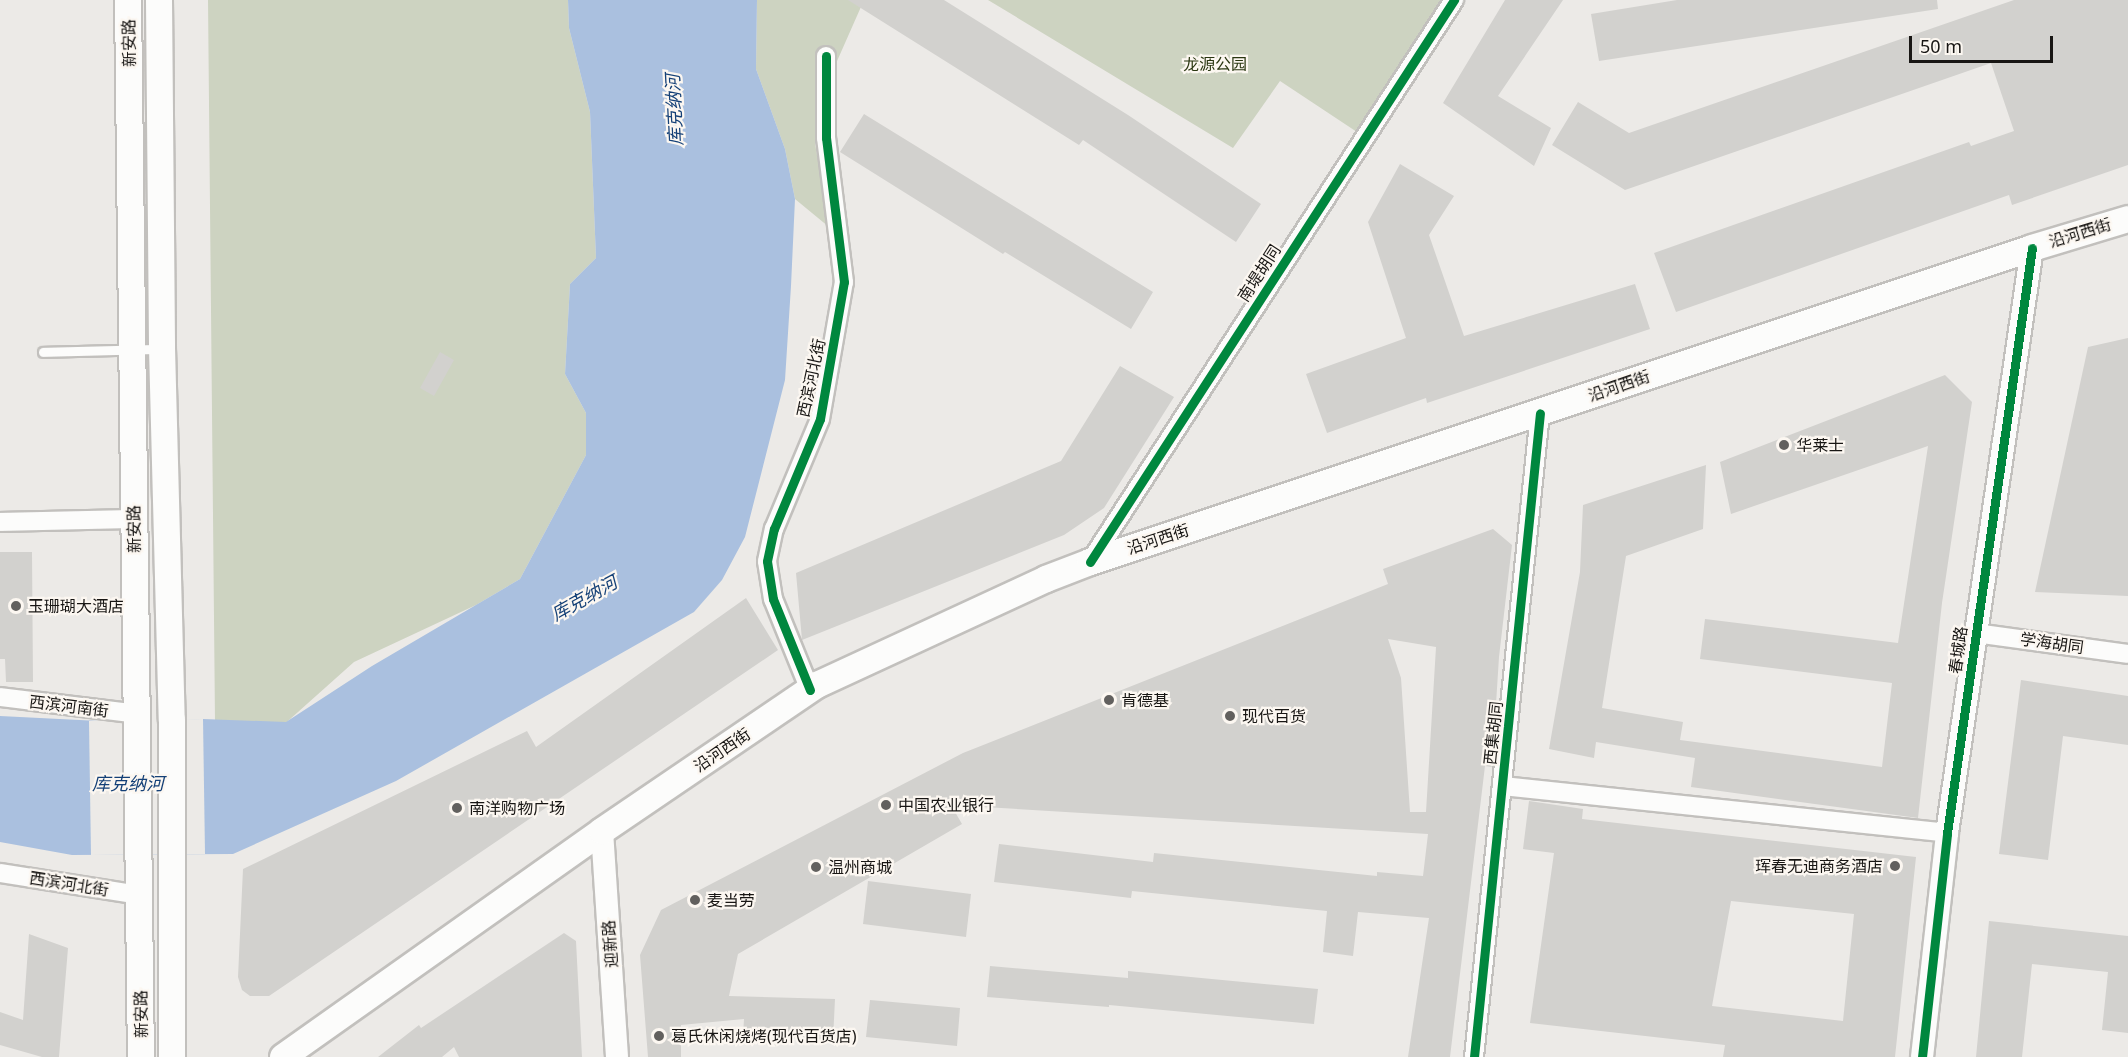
<!DOCTYPE html>
<meta charset="utf-8">
<style>
body{margin:0}
#map{position:relative;width:2128px;height:1057px;overflow:hidden;background:#eceae7;font-family:"Noto Sans","Noto Sans SC",sans-serif}
div>[style]{position:absolute}
[style*='--x']{left:calc(var(--x)*1px);top:calc(var(--y)*1px);width:calc(var(--w)*1px);rotate:calc(var(--a)*1deg)}
.green>*{inset:0;background:#cdd3c1}
.water>*{inset:0;background:#aac0df}
.pier>*{inset:0;background:#eceae7}
.building>*{inset:0;background:#d2d1ce}
.roads{filter:drop-shadow(2px 0 #c2c0bd) drop-shadow(-2px 0 #c2c0bd) drop-shadow(0 2px #c2c0bd) drop-shadow(0 -2px #c2c0bd)}
.service>*{height:9px;margin:-4.5px;padding:0 4.5px;transform-origin:4.5px;border-radius:4.5px;background:#fcfcfb}
.minor>*{height:18px;margin:-9px;padding:0 9px;transform-origin:9px;border-radius:9px;background:#fcfcfb}
.tertiary>*{height:22px;margin:-11px;padding:0 11px;transform-origin:11px;border-radius:11px;background:#fcfcfb}
.secondary>*{height:26px;margin:-13px;padding:0 13px;transform-origin:13px;border-radius:13px;background:#fcfcfb}
.cycleway>*{height:9px;margin:-4.5px;padding:0 4.5px;transform-origin:4.5px;border-radius:4.5px;background:#00873e}
.dots>*{width:16px;height:16px;translate:-50% -50%;box-sizing:border-box;border:3px solid #fcf7f1;border-radius:50%}
span{translate:-50% -50%;white-space:nowrap;text-align:center;line-height:1.15;-webkit-text-stroke:4.5px #fcf7f1;paint-order:stroke}
.street-label{font-size:16px;color:#181614}
.park-label{font-size:16px;color:#293610}
.poi-label{font-size:16px;color:#181614}
.left{translate:0 -50%;text-align:left}
.right{translate:-100% -50%;text-align:right}
.water-label{font-size:18px;color:#144077;font-style:italic}
.scale{position:absolute;left:1909px;top:36px;width:144px;height:27px;box-sizing:border-box;border:3px solid #181614;border-top:0;padding-left:8px;font-size:18px;line-height:21px;white-space:nowrap;color:#181614;-webkit-text-stroke:4px #fcf7f1;paint-order:stroke}
</style>
<div id="map">
<div class="green">
<div style="clip-path:polygon(208px 0,568px 0,569px 28px,590px 112px,596px 258px,570px 284px,565px 374px,586px 413px,586px 455px,520px 579px,476px 605px,354px 662px,270px 737px,215px 722px)"></div>
<div style="clip-path:polygon(757px 0,864px 0,815px 111px,815px 143px,829px 227px,795px 199px,785px 149px,756px 69px)"></div>
<div style="clip-path:polygon(988px 0,1445px 0,1357px 132px,1280px 81px,1233px 148px)"></div>
</div>
<div class="water">
<div style="clip-path:polygon(568px 0,757px 0,756px 69px,785px 149px,795px 199px,791px 286px,785px 380px,745px 537px,722px 580px,694px 612px,396px 781px,233px 854px,72px 855px,0 842px,0 716px,139px 723px,203px 719px,286px 722px,372px 666px,520px 579px,586px 455px,586px 413px,565px 374px,570px 284px,596px 258px,590px 112px,569px 28px)"></div>
</div>
<div class="pier">
<div style="clip-path:polygon(203px 719px,205px 854px,91px 855px,89px 721px)"></div>
</div>
<div class="building">
<div style="clip-path:polygon(848px 0,944px 0,1128px 115px,1261px 204px,1236px 242px,1083px 140px,1079px 145px)"></div>
<div style="clip-path:polygon(1505px 0,1563px 0,1498px 96px,1551px 128px,1534px 166px,1443px 103px)"></div>
<div style="clip-path:polygon(1677px 0,1937px 0,1938px 9px,1599px 61px,1591px 14px)"></div>
<div style="clip-path:polygon(2014px 0,2128px 0,2128px 165px,2012px 205px,2009px 195px,1676px 312px,1654px 253px,1969px 142px,1971px 146px,2014px 131px,1991px 63px,1625px 190px,1552px 145px,1578px 102px,1629px 133px)"></div>
<div style="clip-path:polygon(864px 114px,1153px 292px,1131px 329px,1005px 252px,1003px 254px,840px 152px)"></div>
<div style="clip-path:polygon(1400px 164px,1454px 196px,1429px 235px,1464px 336px,1635px 284px,1650px 329px,1427px 403px,1426px 398px,1327px 433px,1306px 374px,1406px 338px,1368px 222px)"></div>
<div style="clip-path:polygon(2128px 338px,2128px 596px,2035px 592px,2088px 347px)"></div>
<div style="clip-path:polygon(440px 352px,454px 360px,434px 396px,420px 388px)"></div>
<div style="clip-path:polygon(1120px 366px,1174px 397px,1104px 508px,1064px 535px,802px 640px,796px 573px,1061px 461px)"></div>
<div style="clip-path:polygon(1945px 375px,1972px 402px,1942px 603px,1918px 818px,1691px 787px,1695px 758px,1596px 742px,1594px 758px,1549px 749px,1580px 572px,1583px 505px,1706px 465px,1703px 529px,1626px 556px,1602px 708px,1683px 722px,1680px 740px,1882px 767px,1892px 683px,1700px 659px,1705px 619px,1898px 643px,1928px 446px,1731px 514px,1720px 462px)"></div>
<div style="clip-path:polygon(evenodd,1493px 529px,1512px 545px,1499px 657px,1492px 767px,1485px 766px,1450px 1057px,1408px 1057px,1429px 918px,1358px 912px,1353px 956px,1323px 952px,1327px 911px,1132px 891px,1131px 898px,994px 882px,999px 844px,1153px 862px,1154px 853px,1377px 876px,1377px 872px,1423px 876px,1428px 834px,951px 805px,962px 824px,738px 954px,729px 996px,835px 999px,833px 1040px,743px 1036px,744px 1019px,681px 1025px,681px 1057px,648px 1057px,640px 955px,661px 910px,963px 753px,1388px 584px,1383px 569px,1493px 529px,1388px 639px,1436px 647px,1426px 812px,1410px 812px,1401px 678px,1388px 639px)"></div>
<div style="clip-path:polygon(0 552px,32px 552px,33px 682px,6px 682px,5px 659px,0 659px)"></div>
<div style="clip-path:polygon(746px 598px,778px 650px,269px 996px,250px 996px,242px 990px,238px 977px,243px 869px,527px 731px,536px 747px)"></div>
<div style="clip-path:polygon(2021px 680px,2128px 696px,2128px 745px,2063px 736px,2048px 860px,1999px 854px)"></div>
<div style="clip-path:polygon(evenodd,1529px 801px,1583px 809px,1582px 819px,1916px 857px,1895px 1057px,1723px 1057px,1725px 1045px,1530px 1023px,1554px 853px,1523px 849px,1529px 801px,1731px 901px,1854px 914px,1843px 1021px,1712px 1006px,1731px 901px)"></div>
<div style="clip-path:polygon(868px 881px,971px 894px,966px 937px,863px 924px)"></div>
<div style="clip-path:polygon(1989px 921px,2128px 936px,2128px 1033px,2102px 1030px,2108px 972px,2032px 964px,2022px 1057px,1976px 1057px)"></div>
<div style="clip-path:polygon(564px 933px,576px 941px,582px 1057px,459px 1057px,454px 1047px,442px 1057px,378px 1057px,419px 1025px,421px 1028px)"></div>
<div style="clip-path:polygon(29px 934px,68px 948px,59px 1057px,42px 1057px,0 1045px,0 1012px,23px 1020px)"></div>
<div style="clip-path:polygon(990px 966px,1128px 978px,1128px 971px,1318px 989px,1314px 1024px,1109px 1005px,1109px 1007px,987px 997px)"></div>
<div style="clip-path:polygon(870px 1000px,960px 1008px,957px 1046px,866px 1037px)"></div>
</div>
<div class="roads">
<div class="service">
<div style="--x:43;--y:352;--w:117;--a:-1.5"></div>
</div>
<div class="minor">
<div style="--x:0;--y:522;--w:134;--a:-1.3"></div>
<div style="--x:1090;--y:562;--w:670;--a:-57.07"></div>
<div style="--x:1975;--y:633;--w:154;--a:7.8"></div>
<div style="--x:810;--y:690;--w:98;--a:-112.1"></div>
<div style="--x:773;--y:599;--w:38;--a:-99"></div>
<div style="--x:767;--y:561;--w:33;--a:-78"></div>
<div style="--x:774;--y:529;--w:119;--a:-67.3"></div>
<div style="--x:820;--y:419;--w:139;--a:-80.1"></div>
<div style="--x:844;--y:282;--w:145;--a:-97.1"></div>
<div style="--x:826;--y:138;--w:82;--a:-90"></div>
<div style="--x:0;--y:697;--w:139;--a:7"></div>
<div style="--x:1502;--y:786;--w:447;--a:6"></div>
<div style="--x:0;--y:873;--w:141;--a:9"></div>
<div style="--x:1474;--y:1057;--w:647;--a:-84.15"></div>
</div>
<div class="tertiary">
<div style="--x:602;--y:831;--w:226;--a:86.2"></div>
<div style="--x:1922;--y:1057;--w:225;--a:-83.6"></div>
<div style="--x:1947;--y:833;--w:591;--a:-81.73"></div>
</div>
<div class="secondary">
<div style="--x:128;--y:0;--w:1057;--a:89.3"></div>
<div style="--x:159;--y:0;--w:348;--a:89.5"></div>
<div style="--x:162;--y:348;--w:372;--a:88.5"></div>
<div style="--x:172;--y:720;--w:337;--a:90"></div>
<div style="--x:283;--y:1057;--w:391;--a:-35.3"></div>
<div style="--x:602;--y:831;--w:260;--a:-34.2"></div>
<div style="--x:817;--y:685;--w:252;--a:-24.8"></div>
<div style="--x:1046;--y:579;--w:47;--a:-21.1"></div>
<div style="--x:1090;--y:562;--w:993;--a:-18.43"></div>
<div style="--x:2032;--y:248;--w:100;--a:-16.8"></div>
</div>
</div>
<div class="cycleway">
<div style="--x:1090;--y:562;--w:670;--a:-57.07"></div>
<div style="--x:810;--y:690;--w:98;--a:-112.1"></div>
<div style="--x:773;--y:599;--w:38;--a:-99"></div>
<div style="--x:767;--y:561;--w:33;--a:-78"></div>
<div style="--x:774;--y:529;--w:119;--a:-67.3"></div>
<div style="--x:820;--y:419;--w:139;--a:-80.1"></div>
<div style="--x:844;--y:282;--w:145;--a:-97.1"></div>
<div style="--x:826;--y:138;--w:82;--a:-90"></div>
<div style="--x:1474;--y:1057;--w:647;--a:-84.15"></div>
<div style="--x:1922;--y:1057;--w:225;--a:-83.6"></div>
<div style="--x:1947;--y:833;--w:591;--a:-81.73"></div>
</div>
<div class="dots">
<div style="left:1784px;top:445px;background:#62605e"></div>
<div style="left:16px;top:606px;background:#62605e"></div>
<div style="left:1109px;top:700px;background:#62605e"></div>
<div style="left:1230px;top:716px;background:#62605e"></div>
<div style="left:886px;top:805px;background:#62605e"></div>
<div style="left:457px;top:808px;background:#62605e"></div>
<div style="left:1895px;top:866px;background:#62605e"></div>
<div style="left:816px;top:867px;background:#62605e"></div>
<div style="left:695px;top:900px;background:#62605e"></div>
<div style="left:659px;top:1036px;background:#62605e"></div>
</div>
<div class="street-label">
<span style="left:129px;top:43px;rotate:-91deg">新安路</span>
<span style="left:2080px;top:233px;rotate:-17deg">沿河西街</span>
<span style="left:1259px;top:273px;rotate:-57deg">南堤胡同</span>
<span style="left:811px;top:378px;rotate:-78deg">西滨河北街</span>
<span style="left:1619px;top:386px;rotate:-19deg">沿河西街</span>
<span style="left:134px;top:529px;rotate:-91deg">新安路</span>
<span style="left:1158px;top:539px;rotate:-18deg">沿河西街</span>
<span style="left:2052px;top:643px;rotate:8deg">学海胡同</span>
<span style="left:1958px;top:650px;rotate:-82deg">春城路</span>
<span style="left:69px;top:706px;rotate:7deg">西滨河南街</span>
<span style="left:1493px;top:733px;rotate:-84deg">西集胡同</span>
<span style="left:722px;top:750px;rotate:-34deg">沿河西街</span>
<span style="left:69px;top:884px;rotate:9deg">西滨河北街</span>
<span style="left:610px;top:944px;rotate:-94deg">迎新路</span>
<span style="left:141px;top:1014px;rotate:-91deg">新安路</span>
</div>
<div class="park-label">
<span style="left:1215px;top:64px">龙源公园</span>
</div>
<div class="poi-label">
<span class="left" style="left:1796px;top:445px">华莱士</span>
<span class="left" style="left:28px;top:606px">玉珊瑚大酒店</span>
<span class="left" style="left:1121px;top:700px">肯德基</span>
<span class="left" style="left:1242px;top:716px">现代百货</span>
<span class="left" style="left:898px;top:805px">中国农业银行</span>
<span class="left" style="left:469px;top:808px">南洋购物广场</span>
<span class="right" style="left:1883px;top:866px">珲春无迪商务酒店</span>
<span class="left" style="left:828px;top:867px">温州商城</span>
<span class="left" style="left:707px;top:900px">麦当劳</span>
<span class="left" style="left:671px;top:1036px">葛氏休闲烧烤(现代百货店)</span>
</div>
<div class="water-label">
<span style="left:674px;top:110px;rotate:-93deg">库克纳河</span>
<span style="left:584px;top:598px;rotate:-29deg">库克纳河</span>
<span style="left:128px;top:783px">库克纳河</span>
</div>
<div class="scale">50 m</div>
</div>
